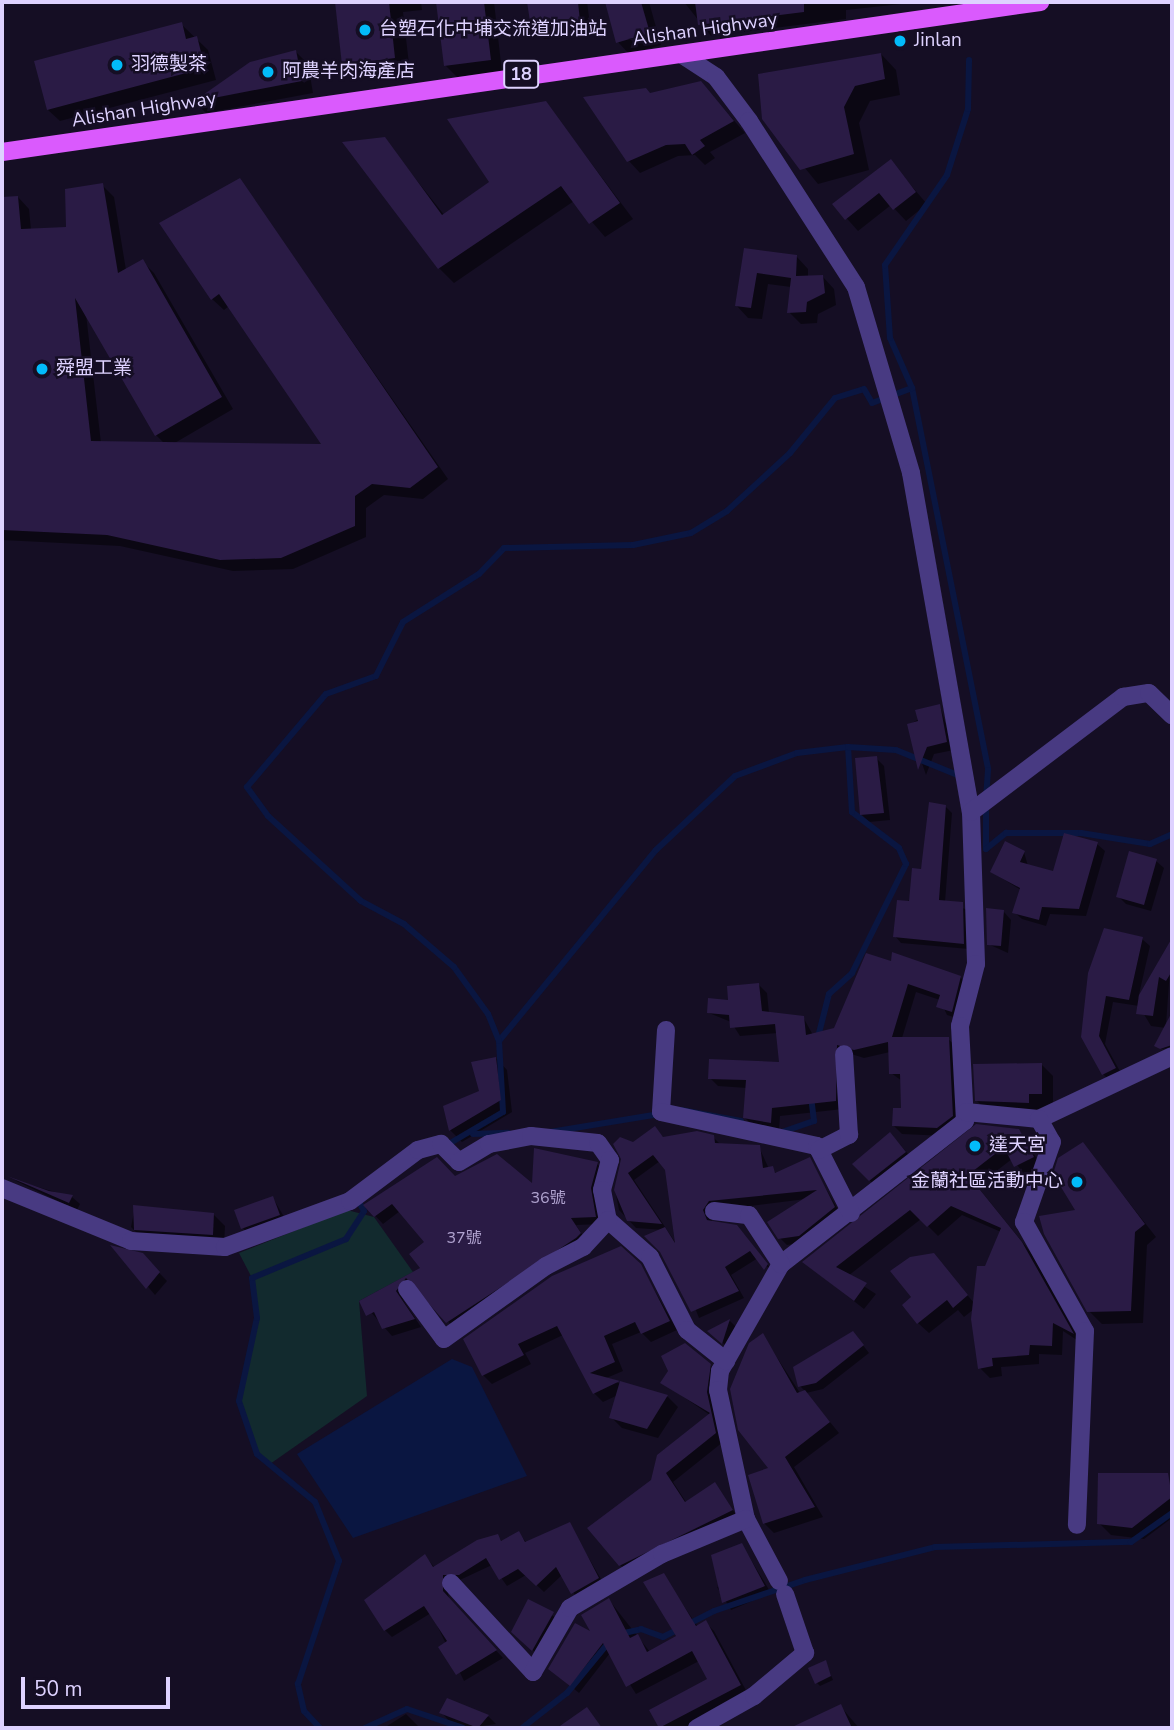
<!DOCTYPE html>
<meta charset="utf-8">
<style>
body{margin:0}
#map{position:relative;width:1174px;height:1730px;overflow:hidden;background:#150e24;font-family:"Nunito Sans","Noto Sans TC",sans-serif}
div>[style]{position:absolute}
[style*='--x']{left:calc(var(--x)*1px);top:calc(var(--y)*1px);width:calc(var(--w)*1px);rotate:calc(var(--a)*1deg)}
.green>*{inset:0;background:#122a2e}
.water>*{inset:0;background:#0a1641}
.shadow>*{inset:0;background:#0007}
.stream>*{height:6px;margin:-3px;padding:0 3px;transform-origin:3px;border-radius:3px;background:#0a1641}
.building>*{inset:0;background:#2a1b45}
.street>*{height:18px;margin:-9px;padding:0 9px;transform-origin:9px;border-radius:9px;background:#483a82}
.primary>*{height:18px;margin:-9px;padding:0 9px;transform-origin:9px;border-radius:9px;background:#da5afd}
.dots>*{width:19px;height:19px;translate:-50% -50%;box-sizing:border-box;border:4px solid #150e24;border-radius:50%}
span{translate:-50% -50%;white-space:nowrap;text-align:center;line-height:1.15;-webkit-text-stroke:5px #150e24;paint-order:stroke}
.number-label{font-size:16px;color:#b1a4d0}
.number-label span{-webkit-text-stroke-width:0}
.shield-label span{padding:2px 5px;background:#150e24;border:2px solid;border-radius:5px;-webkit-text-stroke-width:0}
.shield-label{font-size:18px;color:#ded2ff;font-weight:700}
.poi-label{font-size:19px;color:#ded2ff}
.left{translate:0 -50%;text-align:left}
.right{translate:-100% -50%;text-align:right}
.street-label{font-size:19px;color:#ded2ff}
.frame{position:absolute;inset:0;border:4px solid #ded2ff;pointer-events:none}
.scale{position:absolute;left:21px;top:1677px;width:149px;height:32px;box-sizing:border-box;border:4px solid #ded2ff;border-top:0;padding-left:9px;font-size:21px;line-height:24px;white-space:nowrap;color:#ded2ff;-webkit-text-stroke:5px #150e24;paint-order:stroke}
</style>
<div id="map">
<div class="green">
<div style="clip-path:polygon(347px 1210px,374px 1217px,413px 1272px,359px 1301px,367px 1396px,270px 1464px,257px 1454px,239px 1401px,257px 1318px,252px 1278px,239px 1253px)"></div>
</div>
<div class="water">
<div style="clip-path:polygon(452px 1359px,472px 1367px,527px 1476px,353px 1538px,297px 1454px)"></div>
</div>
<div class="shadow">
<div style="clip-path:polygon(336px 2px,421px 2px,422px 10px,403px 12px,410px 73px,359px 79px,343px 64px)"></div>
<div style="clip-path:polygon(438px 2px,494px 2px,502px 72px,457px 77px,445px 65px)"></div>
<div style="clip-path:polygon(529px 2px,587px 2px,591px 32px,544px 39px,533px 27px)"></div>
<div style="clip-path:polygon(606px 2px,649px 2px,661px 45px,629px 54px,618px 42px)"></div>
<div style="clip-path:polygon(684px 2px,920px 2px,846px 10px,846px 19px,711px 36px)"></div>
<div style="clip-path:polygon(181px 24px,208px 50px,216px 80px,60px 121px,48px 110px)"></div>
<div style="clip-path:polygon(296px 52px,308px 64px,313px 93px,206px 113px,195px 102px,252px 63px)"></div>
<div style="clip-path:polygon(881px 54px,896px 70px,900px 95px,870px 101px,859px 123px,869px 170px,818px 184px,764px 118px)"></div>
<div style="clip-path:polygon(701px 83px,745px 133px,710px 152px,715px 158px,705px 165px,695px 155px,678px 156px,640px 173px,629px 161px,650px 95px)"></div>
<div style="clip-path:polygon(546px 103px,633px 219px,605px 237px,574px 201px,454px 283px,439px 268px,384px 139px,445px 216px,491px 182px)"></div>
<div style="clip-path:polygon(890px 161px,927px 204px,906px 221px,891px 205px,858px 231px,834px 204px)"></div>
<div style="clip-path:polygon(evenodd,240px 180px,448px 479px,423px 499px,384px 495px,366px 508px,366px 537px,293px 569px,233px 571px,120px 546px,2px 540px,2px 199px,18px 197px,29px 209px,31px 230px,67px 228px,102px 185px,114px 197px,126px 270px,142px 261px,154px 273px,233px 409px,173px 444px,325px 446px,229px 306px,224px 310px,212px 299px,240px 180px,86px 314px,156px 435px,165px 444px,101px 443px,86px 314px)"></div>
<div style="clip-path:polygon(746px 250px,797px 257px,808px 269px,808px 278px,823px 277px,834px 289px,836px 305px,818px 314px,817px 323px,801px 324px,789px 312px,791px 287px,768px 284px,762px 319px,748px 318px,737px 306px)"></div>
<div style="clip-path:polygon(940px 706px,954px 750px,934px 754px,926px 775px,909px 725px)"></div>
<div style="clip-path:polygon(876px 758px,884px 766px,890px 820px,869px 822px,861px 814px)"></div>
<div style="clip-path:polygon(945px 806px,952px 813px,945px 902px,968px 910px,969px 949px,901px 943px,895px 936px)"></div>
<div style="clip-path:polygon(1097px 844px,1105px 851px,1086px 916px,1050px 914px,1046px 926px,1022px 919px,1014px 912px,1021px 890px,992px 872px,1024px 852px,1028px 866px,1054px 873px)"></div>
<div style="clip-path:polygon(1156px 861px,1164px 868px,1151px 911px,1126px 904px,1118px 896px)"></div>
<div style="clip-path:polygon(1004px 912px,1011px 920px,1008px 953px,988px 944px)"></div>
<div style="clip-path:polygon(1142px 939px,1150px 946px,1138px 999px,1172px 942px,1166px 1025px,1172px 1029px,1172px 1048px,1159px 1049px,1166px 1028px,1151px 1026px,1139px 1006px,1113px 1002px,1105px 1044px,1122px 1075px,1110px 1081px,1103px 1074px,1090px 973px)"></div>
<div style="clip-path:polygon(867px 956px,960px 977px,969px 986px,960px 1019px,947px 1015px,940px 1000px,916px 992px,902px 1038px,948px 1039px,957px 1047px,961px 1124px,946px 1136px,902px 1134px,894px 1126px,903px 1109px,902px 1081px,891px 1073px,890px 1052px,864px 1058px,845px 1052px,843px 1109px,780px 1116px,779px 1131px,753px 1126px,745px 1118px,747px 1088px,718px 1086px,710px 1078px,780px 1064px,778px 1033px,740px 1036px,731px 1022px,709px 1013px,759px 985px,767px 993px,769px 1013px,803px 1017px,813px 1035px,835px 1030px)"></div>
<div style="clip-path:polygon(496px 1058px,507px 1070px,512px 1112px,462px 1142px,450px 1130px,481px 1092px)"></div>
<div style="clip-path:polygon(1041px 1064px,1053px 1076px,1053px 1105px,1028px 1114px,989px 1113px,977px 1101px)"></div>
<div style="clip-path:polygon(evenodd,655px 1129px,664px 1138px,713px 1137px,720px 1144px,759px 1147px,769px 1169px,778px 1174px,809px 1159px,841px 1215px,806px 1242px,787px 1245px,780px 1238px,806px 1199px,711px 1211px,712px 1222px,744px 1234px,774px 1273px,758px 1258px,731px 1275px,744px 1298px,699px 1318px,664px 1230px,636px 1228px,619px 1210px,615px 1190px,633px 1144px,655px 1129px,660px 1161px,666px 1170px,677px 1245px,634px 1180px,660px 1161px)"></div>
<div style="clip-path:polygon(1019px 1130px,1042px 1167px,1026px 1176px,1012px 1159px,977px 1186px,1032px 1254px,1080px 1342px,1063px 1331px,1062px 1355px,1039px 1354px,1039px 1364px,1001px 1367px,1002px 1376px,990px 1378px,980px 1368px,974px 1309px,964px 1317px,958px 1310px,929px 1333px,918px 1323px,944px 1267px,974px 1303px,1001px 1232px,962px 1215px,938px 1236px,921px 1219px,848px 1276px,876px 1294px,864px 1309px,805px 1263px)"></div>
<div style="clip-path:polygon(897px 1141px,913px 1160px,877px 1188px,854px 1164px)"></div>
<div style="clip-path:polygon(1083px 1144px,1156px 1237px,1147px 1245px,1143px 1323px,1102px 1324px,1089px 1311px,1078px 1211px)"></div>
<div style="clip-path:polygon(437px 1159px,455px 1178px,534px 1187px,597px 1164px,605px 1172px,603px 1224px,576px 1225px,587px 1242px,456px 1330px,415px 1285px,403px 1300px,421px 1327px,392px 1336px,361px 1301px,423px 1268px,427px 1242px,400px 1211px,383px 1224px,366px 1206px)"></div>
<div style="clip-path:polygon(14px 1180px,72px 1197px,80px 1204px,77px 1210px)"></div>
<div style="clip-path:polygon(273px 1198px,287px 1222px,250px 1236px,243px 1228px)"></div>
<div style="clip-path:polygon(135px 1207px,214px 1215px,225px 1226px,224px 1246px,143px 1239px,131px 1227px)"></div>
<div style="clip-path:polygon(115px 1248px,142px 1255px,167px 1281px,155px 1295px)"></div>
<div style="clip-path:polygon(640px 1265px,677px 1330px,651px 1342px,641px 1332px,612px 1344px,623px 1371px,604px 1379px,668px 1397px,678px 1407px,658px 1438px,622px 1428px,611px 1417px,618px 1395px,603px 1402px,594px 1393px,563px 1335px,525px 1353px,531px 1364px,492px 1384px,483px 1375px,465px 1340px)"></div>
<div style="clip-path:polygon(730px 1321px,737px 1328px,730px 1349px,710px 1332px)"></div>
<div style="clip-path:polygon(763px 1336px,800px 1393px,805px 1391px,800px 1386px,859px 1340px,869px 1353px,823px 1389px,806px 1393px,839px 1433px,794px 1467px,823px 1517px,774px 1533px,764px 1523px,771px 1469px)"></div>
<div style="clip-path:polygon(710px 1365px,719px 1374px,723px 1442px,673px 1482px,686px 1502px,715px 1484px,739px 1519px,629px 1573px,620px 1565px,653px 1481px,710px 1415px,663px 1383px)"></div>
<div style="clip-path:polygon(1167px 1474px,1172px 1518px,1144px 1539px,1111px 1535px,1099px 1523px)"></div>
<div style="clip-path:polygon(569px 1524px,605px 1586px,579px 1601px,562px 1575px,544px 1592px,526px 1575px,507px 1586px,492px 1565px,447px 1586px,449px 1600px,503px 1658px,464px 1681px,431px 1613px,392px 1637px,385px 1630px,425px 1556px,435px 1568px,497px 1536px,503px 1542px,519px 1534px,527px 1543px)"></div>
<div style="clip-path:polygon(742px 1545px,771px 1593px,731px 1610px,717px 1587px,724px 1584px)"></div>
<div style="clip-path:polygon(663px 1575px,698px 1627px,706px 1623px,714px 1631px,748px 1694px,684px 1728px,661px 1728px,652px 1711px,710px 1680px,699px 1661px,636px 1694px,610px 1653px,579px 1693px,550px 1669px,594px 1635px,609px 1600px,650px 1652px,678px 1637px)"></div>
<div style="clip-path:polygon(529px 1601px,561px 1621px,540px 1657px,513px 1631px)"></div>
<div style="clip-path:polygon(825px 1662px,833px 1680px,820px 1686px,817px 1683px)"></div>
<div style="clip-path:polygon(448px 1701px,489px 1717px,496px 1724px,469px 1728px,449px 1721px,442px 1713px)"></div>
<div style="clip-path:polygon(841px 1707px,859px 1728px,805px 1728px,803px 1724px)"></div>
<div style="clip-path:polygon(406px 1714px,420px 1728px,384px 1728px)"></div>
</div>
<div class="stream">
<div style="--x:912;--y:388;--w:389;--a:78.7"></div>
<div style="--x:988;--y:770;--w:26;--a:94"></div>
<div style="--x:986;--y:806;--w:43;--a:90"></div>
<div style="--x:986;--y:849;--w:26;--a:-39"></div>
<div style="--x:1006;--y:833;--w:75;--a:0"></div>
<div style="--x:1081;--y:833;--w:70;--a:9.1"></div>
<div style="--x:1150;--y:844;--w:24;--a:-24"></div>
<div style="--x:818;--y:1037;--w:44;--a:-75.7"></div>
<div style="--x:829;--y:994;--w:31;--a:-42"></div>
<div style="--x:852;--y:973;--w:122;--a:-63.6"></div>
<div style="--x:906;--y:864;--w:17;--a:-114"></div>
<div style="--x:899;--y:848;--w:59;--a:-142.5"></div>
<div style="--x:852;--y:812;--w:65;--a:-93.5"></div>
<div style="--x:499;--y:1041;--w:247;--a:-50.6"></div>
<div style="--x:656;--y:850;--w:108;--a:-43.1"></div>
<div style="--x:735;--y:776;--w:66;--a:-20.4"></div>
<div style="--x:797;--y:753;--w:51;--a:-6.7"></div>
<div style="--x:848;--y:747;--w:48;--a:3.6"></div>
<div style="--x:896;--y:750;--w:69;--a:22.1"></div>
<div style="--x:681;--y:1110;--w:61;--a:10.4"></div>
<div style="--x:550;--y:1132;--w:111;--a:-9.3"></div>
<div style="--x:782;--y:1132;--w:34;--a:-19"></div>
<div style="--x:814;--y:1121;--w:24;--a:-97"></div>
<div style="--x:473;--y:1134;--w:35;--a:-2"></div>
<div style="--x:447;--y:1145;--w:65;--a:-30.5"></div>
<div style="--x:503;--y:1112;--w:71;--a:-93.2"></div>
<div style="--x:499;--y:1041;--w:29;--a:-112"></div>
<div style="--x:488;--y:1014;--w:58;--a:-125.9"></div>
<div style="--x:454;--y:967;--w:66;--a:-139.3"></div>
<div style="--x:404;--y:924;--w:49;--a:-151.9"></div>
<div style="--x:361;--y:901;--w:126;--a:-137.6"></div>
<div style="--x:268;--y:816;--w:36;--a:-126"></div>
<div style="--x:247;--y:787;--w:122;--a:-49.7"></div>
<div style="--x:326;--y:694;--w:53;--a:-19.8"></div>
<div style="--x:376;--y:676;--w:60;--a:-63.4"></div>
<div style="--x:403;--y:622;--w:90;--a:-32.3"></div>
<div style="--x:479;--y:574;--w:36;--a:-46"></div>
<div style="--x:504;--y:548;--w:129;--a:-1.3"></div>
<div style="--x:633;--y:545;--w:59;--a:-11.7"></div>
<div style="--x:691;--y:533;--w:42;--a:-31.4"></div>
<div style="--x:727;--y:511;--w:86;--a:-42.6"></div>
<div style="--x:790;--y:453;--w:71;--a:-50.7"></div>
<div style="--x:835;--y:398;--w:30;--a:-17"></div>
<div style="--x:864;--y:389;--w:16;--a:60"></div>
<div style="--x:872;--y:403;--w:43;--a:-20.6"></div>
<div style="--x:912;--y:388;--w:55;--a:-113.7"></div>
<div style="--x:890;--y:338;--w:73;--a:-93.9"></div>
<div style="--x:885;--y:265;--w:109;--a:-55.4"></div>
<div style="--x:947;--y:175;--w:69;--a:-72.3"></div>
<div style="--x:968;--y:109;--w:49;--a:-88.8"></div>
<div style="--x:620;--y:1634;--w:22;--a:-13"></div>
<div style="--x:641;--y:1629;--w:23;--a:20"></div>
<div style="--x:663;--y:1637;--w:57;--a:-27"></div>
<div style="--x:714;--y:1611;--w:96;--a:-18.8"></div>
<div style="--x:805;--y:1580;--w:134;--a:-14.2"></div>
<div style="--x:935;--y:1547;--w:196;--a:-1.5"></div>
<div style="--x:1131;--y:1542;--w:50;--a:-35.3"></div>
<div style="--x:320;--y:1728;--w:23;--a:-133"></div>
<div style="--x:304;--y:1711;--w:28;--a:-103"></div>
<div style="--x:298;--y:1684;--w:130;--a:-71.6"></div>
<div style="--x:339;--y:1561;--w:64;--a:-112.1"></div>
<div style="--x:315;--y:1502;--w:75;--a:-140.4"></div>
<div style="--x:257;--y:1454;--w:56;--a:-108.8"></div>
<div style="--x:239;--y:1401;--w:85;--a:-77.8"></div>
<div style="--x:257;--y:1318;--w:40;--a:-97.1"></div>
<div style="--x:252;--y:1278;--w:102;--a:-22.5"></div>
<div style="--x:346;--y:1239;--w:33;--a:-57"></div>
<div style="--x:364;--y:1211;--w:13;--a:-119"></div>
<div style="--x:365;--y:1728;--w:46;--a:-24.3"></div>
<div style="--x:407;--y:1709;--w:59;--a:18.7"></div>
<div style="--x:522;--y:1728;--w:57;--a:-37.9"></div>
<div style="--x:567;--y:1693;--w:66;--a:-50.5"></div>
</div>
<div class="building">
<div style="clip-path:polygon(335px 2px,389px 2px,395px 58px,342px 65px)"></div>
<div style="clip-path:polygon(436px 2px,484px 2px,491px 60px,444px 66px)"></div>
<div style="clip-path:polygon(527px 2px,578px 2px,580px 21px,531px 28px)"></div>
<div style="clip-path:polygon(605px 2px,641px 2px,650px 33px,616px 43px)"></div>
<div style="clip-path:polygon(695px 2px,804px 2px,804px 12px,698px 25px)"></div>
<div style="clip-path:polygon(182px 22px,186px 39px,197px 36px,205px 68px,47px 110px,34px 61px)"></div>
<div style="clip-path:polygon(296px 50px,302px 81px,193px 102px,250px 62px)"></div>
<div style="clip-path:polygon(881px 53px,885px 79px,855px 86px,844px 107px,854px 154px,800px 170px,762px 119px,758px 74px)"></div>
<div style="clip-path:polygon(701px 81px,734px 121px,700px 140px,705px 146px,692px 155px,685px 144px,666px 145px,627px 162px,583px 97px,646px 88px,650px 93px)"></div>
<div style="clip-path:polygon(546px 101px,620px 203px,589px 224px,561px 186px,438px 269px,342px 142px,385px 137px,442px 215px,489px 182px,447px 119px)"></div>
<div style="clip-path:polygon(891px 159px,916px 192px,893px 210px,879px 193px,845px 220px,832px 204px)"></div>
<div style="clip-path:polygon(240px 178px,438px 467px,410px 488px,372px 484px,355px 496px,355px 526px,281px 558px,220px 560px,107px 535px,2px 530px,2px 197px,18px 196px,21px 229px,66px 227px,65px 189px,103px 183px,118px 273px,143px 259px,222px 397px,155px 436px,75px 298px,91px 441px,321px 444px,219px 294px,211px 300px,159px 223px)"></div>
<div style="clip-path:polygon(744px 248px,797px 255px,796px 276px,823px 275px,825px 293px,807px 302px,806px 312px,787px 313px,791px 278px,757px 273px,751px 308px,735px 306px)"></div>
<div style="clip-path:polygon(940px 704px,947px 742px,927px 747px,918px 770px,907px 724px,918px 721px,915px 710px)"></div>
<div style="clip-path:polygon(877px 756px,884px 813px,860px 815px,855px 758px)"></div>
<div style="clip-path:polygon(929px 802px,946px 805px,939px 900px,963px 902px,964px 944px,893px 937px,897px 900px,909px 901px,912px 868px,921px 869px)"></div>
<div style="clip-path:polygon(1064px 833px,1098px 842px,1079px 909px,1042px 907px,1039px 920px,1012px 913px,1020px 888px,990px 872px,1005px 841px,1025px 851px,1020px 862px,1053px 871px)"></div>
<div style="clip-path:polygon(1129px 851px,1157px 859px,1144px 905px,1116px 897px)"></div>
<div style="clip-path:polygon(986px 908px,1004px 910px,1001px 946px,987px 945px)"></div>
<div style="clip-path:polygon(1104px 928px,1143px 937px,1129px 1000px,1106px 996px,1099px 1036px,1116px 1068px,1102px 1075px,1081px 1037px,1088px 973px)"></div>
<div style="clip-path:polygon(1172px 938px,1172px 971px,1166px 981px,1159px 977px,1153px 1016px,1136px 1014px,1139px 995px)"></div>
<div style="clip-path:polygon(892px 952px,961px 976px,952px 1012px,936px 1007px,940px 995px,908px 984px,892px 1037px,949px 1037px,953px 1116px,937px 1128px,892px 1126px,893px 1108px,901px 1108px,900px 1074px,889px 1074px,888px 1042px,854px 1050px,837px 1045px,836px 1101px,772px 1108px,771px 1123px,743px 1118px,746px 1080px,708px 1079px,709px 1059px,779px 1062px,775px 1024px,730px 1028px,729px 1015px,707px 1013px,708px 998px,728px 1000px,727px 986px,759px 983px,762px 1011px,804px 1016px,806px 1035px,834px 1028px,866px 953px,891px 961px)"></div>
<div style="clip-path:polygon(1172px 1012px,1172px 1045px,1160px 1049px,1154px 1046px)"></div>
<div style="clip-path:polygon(496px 1057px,501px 1100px,449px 1131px,443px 1106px,479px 1091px,471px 1062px)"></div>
<div style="clip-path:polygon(1042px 1063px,1042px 1094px,1029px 1094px,1029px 1103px,975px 1101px,973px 1064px)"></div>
<div style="clip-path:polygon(976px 1124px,1019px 1129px,1034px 1157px,1014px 1167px,1004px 1147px,968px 1175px,1022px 1242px,1074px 1334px,1053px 1323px,1052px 1346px,1030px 1345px,1029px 1355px,992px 1358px,993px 1366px,978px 1369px,971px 1319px,977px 1266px,985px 1266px,1001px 1228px,951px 1206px,927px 1227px,910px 1210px,836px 1267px,867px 1283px,854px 1301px,802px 1262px)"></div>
<div style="clip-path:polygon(655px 1126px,663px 1137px,697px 1131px,714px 1135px,715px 1143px,760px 1145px,763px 1168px,773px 1166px,775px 1173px,810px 1157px,835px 1207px,799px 1236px,778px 1239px,767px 1222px,817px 1190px,709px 1201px,703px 1210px,707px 1220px,737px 1225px,768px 1264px,764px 1270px,750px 1251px,725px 1267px,739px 1291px,691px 1312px,660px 1252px,644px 1236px,665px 1227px,675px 1243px,665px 1170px,653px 1155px,628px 1173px,662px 1224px,627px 1221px,614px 1190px,621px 1159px,613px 1144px,620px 1137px,633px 1142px)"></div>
<div style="clip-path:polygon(890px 1132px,906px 1152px,869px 1181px,852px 1164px)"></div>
<div style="clip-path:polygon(1083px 1142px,1145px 1224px,1135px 1232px,1131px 1311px,1087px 1312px,1044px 1234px,1039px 1216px,1075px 1210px,1053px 1174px,1058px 1158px)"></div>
<div style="clip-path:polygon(534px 1148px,598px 1162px,591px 1188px,596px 1217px,571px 1218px,581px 1233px,576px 1238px,446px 1323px,406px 1278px,396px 1291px,415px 1319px,382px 1329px,374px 1312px,366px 1316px,359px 1301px,420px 1268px,409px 1254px,424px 1242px,392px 1204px,374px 1217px,363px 1205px,437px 1157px,455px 1176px,497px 1154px,532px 1183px)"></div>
<div style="clip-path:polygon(7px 1176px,49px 1191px,73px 1195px,69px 1203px)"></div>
<div style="clip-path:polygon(273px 1196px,280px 1215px,241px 1229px,234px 1210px)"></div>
<div style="clip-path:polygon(133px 1205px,214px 1213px,213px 1235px,134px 1230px)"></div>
<div style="clip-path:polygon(110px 1245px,143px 1253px,160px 1272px,146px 1289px)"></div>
<div style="clip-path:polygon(621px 1246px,641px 1264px,670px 1321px,641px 1334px,635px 1322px,604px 1336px,615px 1362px,590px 1373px,620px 1381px,593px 1394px,557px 1326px,518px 1344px,524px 1355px,482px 1376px,463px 1339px,552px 1276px)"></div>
<div style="clip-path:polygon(934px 1253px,968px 1295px,953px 1308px,947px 1300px,917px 1324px,902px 1305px,911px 1297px,890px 1271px,910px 1257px)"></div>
<div style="clip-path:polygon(730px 1319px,722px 1344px,707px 1331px)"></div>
<div style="clip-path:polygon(853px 1331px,864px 1345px,816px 1383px,798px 1387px,793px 1367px)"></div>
<div style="clip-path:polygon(763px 1333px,797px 1393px,805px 1390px,830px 1422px,785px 1457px,815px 1507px,763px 1524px,748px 1475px,768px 1468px,738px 1430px,730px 1389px,749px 1343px)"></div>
<div style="clip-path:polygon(685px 1343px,711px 1364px,707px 1392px,716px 1433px,666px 1473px,685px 1502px,715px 1482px,733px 1510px,619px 1566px,587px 1528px,651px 1480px,657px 1455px,710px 1413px,660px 1383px,668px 1371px,661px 1356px)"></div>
<div style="clip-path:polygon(620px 1381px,668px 1395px,647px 1429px,609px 1418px)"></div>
<div style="clip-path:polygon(1098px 1473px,1168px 1473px,1172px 1497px,1132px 1528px,1097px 1524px)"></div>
<div style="clip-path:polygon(570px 1522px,599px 1578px,571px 1594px,556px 1567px,536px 1586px,518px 1569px,499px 1580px,486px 1558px,459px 1575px,443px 1575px,443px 1591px,497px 1650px,456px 1675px,438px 1647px,447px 1641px,424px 1606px,384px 1631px,364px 1600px,425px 1554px,433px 1567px,477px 1540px,498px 1534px,501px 1541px,519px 1531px,525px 1542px)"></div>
<div style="clip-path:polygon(742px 1543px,765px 1586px,722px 1603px,711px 1555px)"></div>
<div style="clip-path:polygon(664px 1573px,696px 1626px,706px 1620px,741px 1685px,659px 1728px,649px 1710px,707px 1679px,692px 1651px,626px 1687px,603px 1643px,570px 1686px,548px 1669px,575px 1623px,590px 1631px,581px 1615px,609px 1598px,630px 1638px,638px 1634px,647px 1652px,676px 1636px,643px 1582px)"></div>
<div style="clip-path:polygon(528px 1599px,554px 1612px,532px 1651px,511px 1632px)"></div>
<div style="clip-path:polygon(826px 1660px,831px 1676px,815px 1684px,808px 1668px)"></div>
<div style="clip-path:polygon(447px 1698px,489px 1715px,478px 1728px,439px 1713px)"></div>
<div style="clip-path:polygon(841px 1704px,852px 1728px,790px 1728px)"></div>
<div style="clip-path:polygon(587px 1707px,602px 1728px,557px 1728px)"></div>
</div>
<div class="street">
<div style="--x:684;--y:56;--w:38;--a:33"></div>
<div style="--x:716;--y:77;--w:55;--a:53.1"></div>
<div style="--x:749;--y:121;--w:197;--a:57.2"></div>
<div style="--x:856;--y:287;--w:194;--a:73.5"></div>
<div style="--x:911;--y:473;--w:344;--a:80"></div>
<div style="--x:971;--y:812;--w:152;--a:88.1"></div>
<div style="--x:976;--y:964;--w:64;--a:104.5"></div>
<div style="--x:960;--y:1026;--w:95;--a:87"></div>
<div style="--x:965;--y:1121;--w:233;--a:142.1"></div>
<div style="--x:781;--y:1264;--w:123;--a:119.7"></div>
<div style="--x:720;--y:1371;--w:19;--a:96"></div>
<div style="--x:718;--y:1390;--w:132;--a:77.8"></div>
<div style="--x:746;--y:1519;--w:70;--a:62"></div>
<div style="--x:971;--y:812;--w:191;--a:-37.1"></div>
<div style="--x:1123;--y:697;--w:26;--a:-9"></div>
<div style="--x:1149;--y:693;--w:32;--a:44"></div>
<div style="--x:666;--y:1030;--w:82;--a:93.5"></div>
<div style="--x:661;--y:1112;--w:160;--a:12.3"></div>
<div style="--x:817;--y:1146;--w:75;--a:63.1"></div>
<div style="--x:966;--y:1112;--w:73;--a:5.5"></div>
<div style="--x:1039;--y:1119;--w:147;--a:-25.3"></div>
<div style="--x:1039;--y:1119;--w:26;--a:61"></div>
<div style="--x:1052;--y:1142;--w:85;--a:109.3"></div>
<div style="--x:1024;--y:1222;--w:125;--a:60.8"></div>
<div style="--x:1085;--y:1331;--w:194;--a:92.4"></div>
<div style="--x:819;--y:1150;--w:34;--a:-27"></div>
<div style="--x:849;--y:1135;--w:81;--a:-93.5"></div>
<div style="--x:2;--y:1188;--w:139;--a:22.3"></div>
<div style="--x:131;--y:1241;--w:94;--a:3.7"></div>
<div style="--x:225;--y:1247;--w:133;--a:-20.2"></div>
<div style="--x:350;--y:1201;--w:85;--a:-36.9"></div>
<div style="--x:418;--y:1150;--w:24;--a:-15"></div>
<div style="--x:441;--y:1144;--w:25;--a:45"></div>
<div style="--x:459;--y:1162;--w:35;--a:-31"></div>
<div style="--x:489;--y:1144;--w:43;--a:-10.8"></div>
<div style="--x:531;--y:1136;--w:67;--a:6"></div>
<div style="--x:598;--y:1143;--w:21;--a:55"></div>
<div style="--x:610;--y:1160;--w:31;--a:105"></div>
<div style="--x:602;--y:1190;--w:31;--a:79"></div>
<div style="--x:608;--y:1220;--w:56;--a:41.4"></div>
<div style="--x:650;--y:1257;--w:82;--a:63.1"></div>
<div style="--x:687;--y:1330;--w:50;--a:38.5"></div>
<div style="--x:714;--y:1211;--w:35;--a:7"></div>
<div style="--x:749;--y:1215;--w:59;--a:56.9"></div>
<div style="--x:407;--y:1289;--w:62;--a:53.5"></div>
<div style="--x:444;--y:1339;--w:125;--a:-35.6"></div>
<div style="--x:546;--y:1266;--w:42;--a:-27.2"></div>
<div style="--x:583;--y:1247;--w:37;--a:-47"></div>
<div style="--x:451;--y:1583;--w:121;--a:47.3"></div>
<div style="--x:533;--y:1672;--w:74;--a:-60"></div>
<div style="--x:570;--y:1608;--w:107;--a:-30.4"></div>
<div style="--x:662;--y:1554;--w:91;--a:-22.6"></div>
<div style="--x:697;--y:1728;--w:65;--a:-29.3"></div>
<div style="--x:754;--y:1696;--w:67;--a:-40.1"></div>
<div style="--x:805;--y:1653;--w:62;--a:-108.7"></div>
</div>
<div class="primary">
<div style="--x:2;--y:152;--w:1049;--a:-8.22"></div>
</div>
<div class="dots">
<div style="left:365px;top:30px;background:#02bbfa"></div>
<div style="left:900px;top:41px;background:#02bbfa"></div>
<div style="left:117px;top:65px;background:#02bbfa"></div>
<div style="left:268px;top:72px;background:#02bbfa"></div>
<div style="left:42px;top:369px;background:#02bbfa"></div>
<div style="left:975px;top:1146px;background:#02bbfa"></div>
<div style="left:1077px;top:1182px;background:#02bbfa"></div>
</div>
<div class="number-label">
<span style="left:548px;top:1198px">36號</span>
<span style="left:464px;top:1238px">37號</span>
</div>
<div class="shield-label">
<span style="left:521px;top:74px">18</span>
</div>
<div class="poi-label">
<span class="left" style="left:379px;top:30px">台塑石化中埔交流道加油站</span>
<span class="left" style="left:914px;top:41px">Jinlan</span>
<span class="left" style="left:131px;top:65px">羽德製茶</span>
<span class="left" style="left:282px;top:72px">阿農羊肉海產店</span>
<span class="left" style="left:56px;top:369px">舜盟工業</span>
<span class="left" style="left:989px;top:1146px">達天宮</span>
<span class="right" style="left:1063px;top:1182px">金蘭社區活動中心</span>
</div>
<div class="street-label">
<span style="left:705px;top:30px;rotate:-8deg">Alishan Highway</span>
<span style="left:144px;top:110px;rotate:-9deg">Alishan Highway</span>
</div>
<div class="frame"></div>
<div class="scale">50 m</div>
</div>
